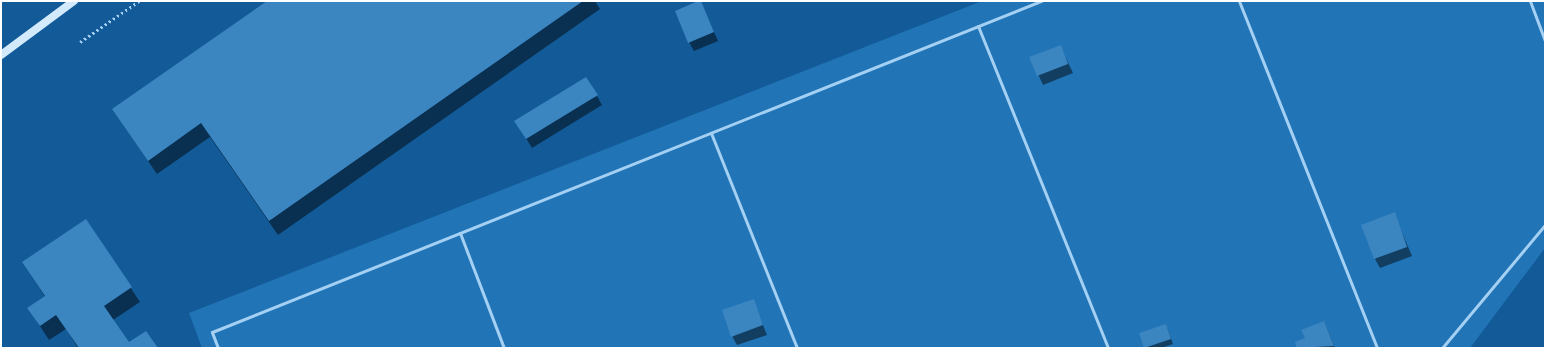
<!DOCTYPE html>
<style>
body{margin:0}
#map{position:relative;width:1546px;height:349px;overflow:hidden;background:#125b98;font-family:Raleway,sans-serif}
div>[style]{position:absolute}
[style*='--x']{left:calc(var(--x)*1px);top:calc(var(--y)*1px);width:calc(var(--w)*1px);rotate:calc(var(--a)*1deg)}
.green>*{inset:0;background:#2174b6}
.shadow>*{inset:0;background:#0007}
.building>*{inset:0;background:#3b85c1}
.path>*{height:2.5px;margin-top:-1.25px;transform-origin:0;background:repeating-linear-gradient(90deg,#a4d0f3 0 2px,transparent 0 5px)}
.lane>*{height:3px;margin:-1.5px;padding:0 1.5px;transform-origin:1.5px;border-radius:1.5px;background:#a4d0f3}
.secondary>*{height:8px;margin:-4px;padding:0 4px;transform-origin:4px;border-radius:4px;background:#d3eafd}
span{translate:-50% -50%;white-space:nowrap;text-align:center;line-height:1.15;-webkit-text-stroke:3px #125b98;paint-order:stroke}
.frame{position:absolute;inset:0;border:2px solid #fff;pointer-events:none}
</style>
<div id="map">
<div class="green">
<div style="clip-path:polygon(982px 1px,1545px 1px,1545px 248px,1470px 348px,202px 348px,189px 313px)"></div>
</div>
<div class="shadow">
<div style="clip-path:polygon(268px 1px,595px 1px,600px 9px,278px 235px,210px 137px,157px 174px,113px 110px)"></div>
<div style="clip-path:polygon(700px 1px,718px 41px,694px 51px,689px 42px)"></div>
<div style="clip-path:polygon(1060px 46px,1073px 73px,1043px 85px,1031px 58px)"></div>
<div style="clip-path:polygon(597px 96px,602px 105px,532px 148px,521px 130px)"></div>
<div style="clip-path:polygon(1394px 214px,1412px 256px,1380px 268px,1375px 259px)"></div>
<div style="clip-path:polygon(86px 220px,140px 302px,113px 320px,129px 344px,156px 348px,78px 348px,66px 329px,49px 340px,29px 309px,45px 297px,23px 263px)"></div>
<div style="clip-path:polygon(753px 300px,767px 335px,737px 345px,732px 336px)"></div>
<div style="clip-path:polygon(1324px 322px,1335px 348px,1298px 348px,1296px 342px,1306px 339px)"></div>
<div style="clip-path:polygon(1166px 325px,1173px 344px,1161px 348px,1145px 348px,1140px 333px)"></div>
</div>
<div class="building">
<div style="clip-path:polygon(267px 1px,583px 1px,269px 221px,201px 123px,148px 161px,112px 109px)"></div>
<div style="clip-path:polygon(698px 1px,701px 1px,714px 32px,688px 43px,675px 11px)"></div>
<div style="clip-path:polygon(1061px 45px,1068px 64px,1037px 76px,1029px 57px)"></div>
<div style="clip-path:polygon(586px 77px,598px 95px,526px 139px,514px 121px)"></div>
<div style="clip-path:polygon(1395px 212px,1407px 247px,1374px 259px,1361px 225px)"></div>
<div style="clip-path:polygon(86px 219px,132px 287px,104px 306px,129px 342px,146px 331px,158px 348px,79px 348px,56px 315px,40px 326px,27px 308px,45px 296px,22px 262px)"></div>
<div style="clip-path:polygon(754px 299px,763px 325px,731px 337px,722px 310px)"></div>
<div style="clip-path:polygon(1324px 321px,1334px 346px,1297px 348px,1295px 342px,1305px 338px,1301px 330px)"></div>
<div style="clip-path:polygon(1166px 324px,1171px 339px,1144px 348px,1139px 333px)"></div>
</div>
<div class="path">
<div style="--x:80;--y:42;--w:72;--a:-34.8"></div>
</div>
<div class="lane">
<div style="--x:1239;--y:1;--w:373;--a:68.3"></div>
<div style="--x:1530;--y:1;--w:43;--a:69.4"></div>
<div style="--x:978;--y:26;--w:347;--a:68"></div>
<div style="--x:711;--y:133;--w:232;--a:68.2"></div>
<div style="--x:460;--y:233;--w:123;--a:69.1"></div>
<div style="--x:218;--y:348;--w:17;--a:-111"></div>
<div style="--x:212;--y:332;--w:893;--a:-21.77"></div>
<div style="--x:1442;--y:348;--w:160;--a:-50.1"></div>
</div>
<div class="secondary">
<div style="--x:1;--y:55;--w:91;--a:-36.5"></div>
</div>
<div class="frame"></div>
</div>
